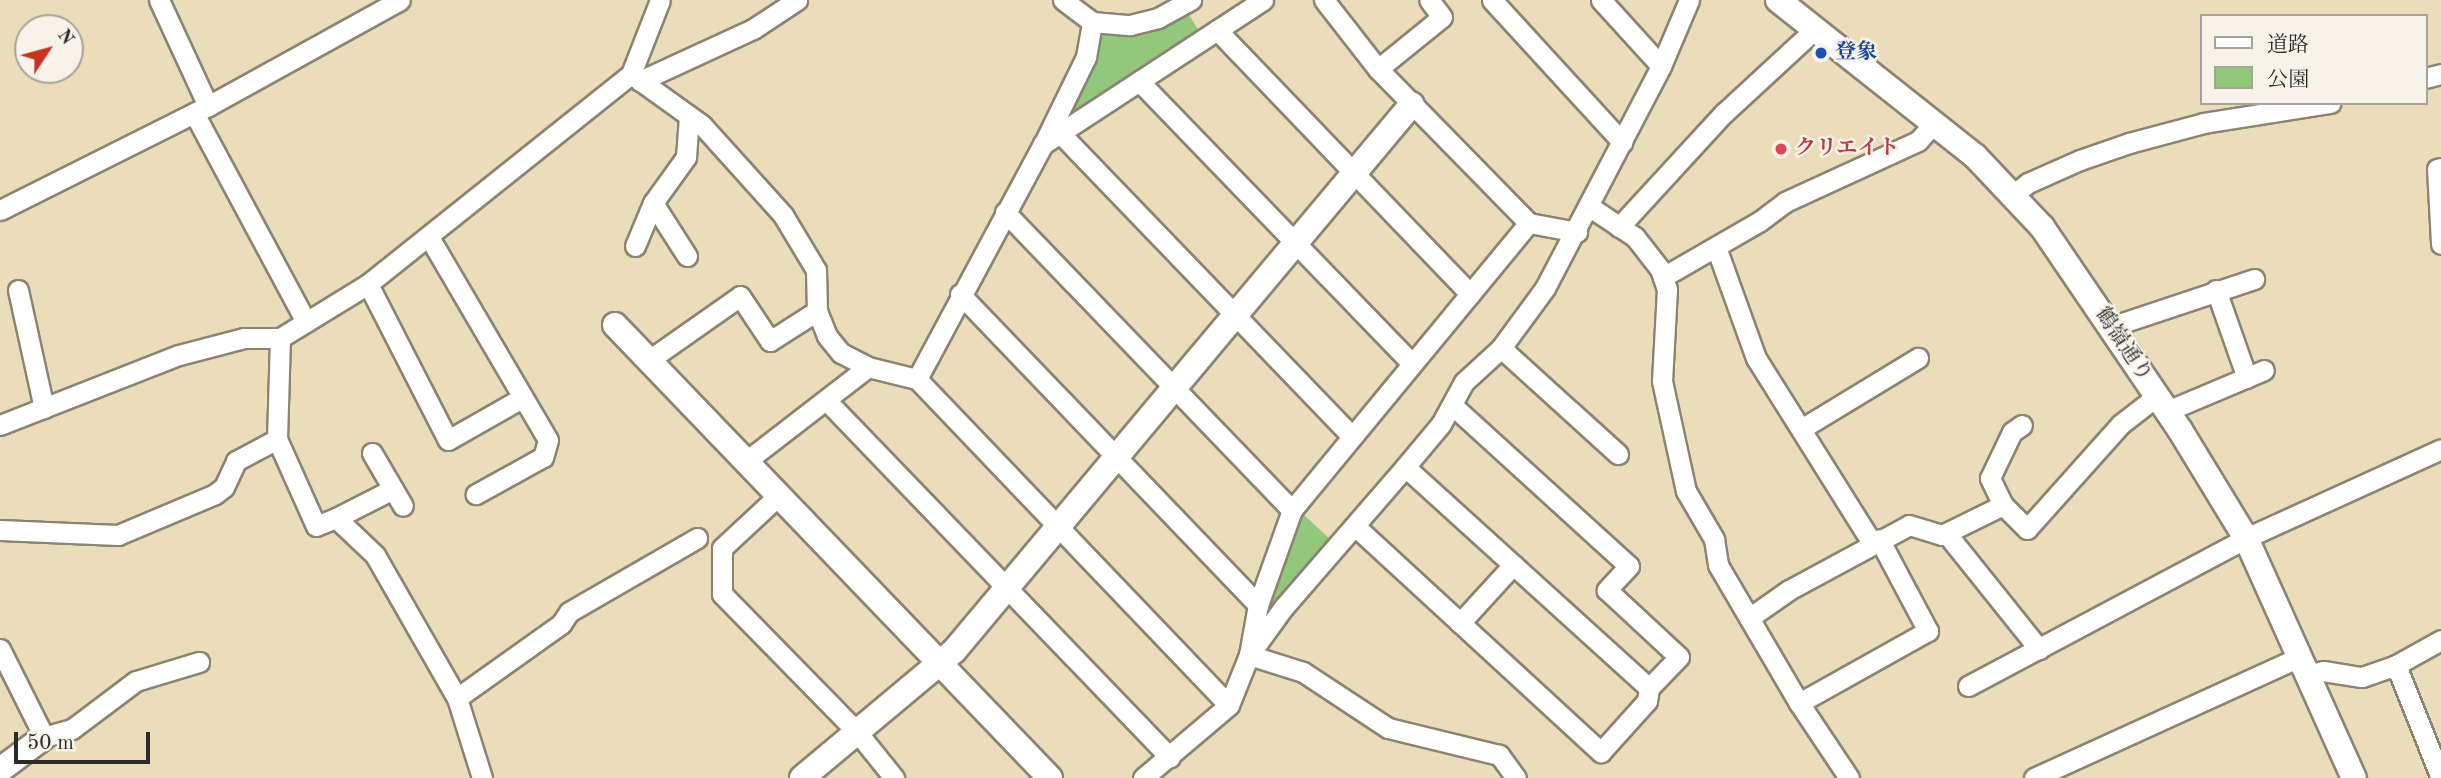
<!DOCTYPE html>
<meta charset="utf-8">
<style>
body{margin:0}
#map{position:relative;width:2441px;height:778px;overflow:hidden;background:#ebddb9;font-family:"Old Standard TT","Noto Serif JP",serif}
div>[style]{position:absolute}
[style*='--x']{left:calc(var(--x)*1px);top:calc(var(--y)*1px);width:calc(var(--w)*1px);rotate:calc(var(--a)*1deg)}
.green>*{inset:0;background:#91c87b}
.roads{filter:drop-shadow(2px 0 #8b8472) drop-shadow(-2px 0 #8b8472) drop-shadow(0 2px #8b8472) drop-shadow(0 -2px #8b8472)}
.minor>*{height:19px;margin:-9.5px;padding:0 9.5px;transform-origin:9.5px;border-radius:9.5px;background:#fff}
.tertiary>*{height:24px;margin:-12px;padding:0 12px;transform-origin:12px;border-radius:12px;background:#fff}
.dots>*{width:19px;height:19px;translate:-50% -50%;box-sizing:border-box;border:4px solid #f7f3e8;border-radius:50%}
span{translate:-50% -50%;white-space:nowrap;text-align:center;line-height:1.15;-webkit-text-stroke:5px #f7f3e8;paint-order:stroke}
.transit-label{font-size:21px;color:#164399;font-weight:700}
.left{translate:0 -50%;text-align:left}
.health-label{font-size:21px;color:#be3a42;font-weight:700}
.street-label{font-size:21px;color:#2b2b2b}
.legend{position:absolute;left:2200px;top:14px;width:228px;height:91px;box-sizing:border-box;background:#f7f3e8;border:2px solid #a5a39c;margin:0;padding:9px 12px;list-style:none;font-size:21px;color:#2b2b2b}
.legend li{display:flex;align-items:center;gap:14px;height:35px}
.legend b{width:35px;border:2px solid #a5a39c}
.north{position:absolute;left:14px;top:14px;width:70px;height:70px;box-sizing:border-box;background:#f7f3e8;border:2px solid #a5a39c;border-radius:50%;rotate:54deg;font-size:19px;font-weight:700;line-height:28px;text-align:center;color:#2b2b2b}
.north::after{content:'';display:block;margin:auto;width:24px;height:32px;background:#c8321e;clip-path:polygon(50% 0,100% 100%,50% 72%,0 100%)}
.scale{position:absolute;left:14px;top:732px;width:136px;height:32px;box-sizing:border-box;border:4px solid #2b2b2b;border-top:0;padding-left:9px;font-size:21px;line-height:24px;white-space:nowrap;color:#2b2b2b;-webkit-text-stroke:5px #f7f3e8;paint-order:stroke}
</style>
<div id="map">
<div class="green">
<div style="clip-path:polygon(1186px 10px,1201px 34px,1054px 131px,1099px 29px)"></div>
<div style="clip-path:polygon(1302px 513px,1332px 541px,1262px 624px)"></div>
</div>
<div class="roads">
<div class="minor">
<div style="--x:159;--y:0;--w:117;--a:65.2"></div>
<div style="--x:1063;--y:0;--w:36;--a:37"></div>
<div style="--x:1092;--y:22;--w:38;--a:5"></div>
<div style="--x:1130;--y:25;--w:29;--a:-14"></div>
<div style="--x:1158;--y:18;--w:38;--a:-29"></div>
<div style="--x:1324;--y:0;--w:88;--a:52"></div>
<div style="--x:1378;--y:69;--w:216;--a:45.6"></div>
<div style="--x:1529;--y:223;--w:49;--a:10.6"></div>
<div style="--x:1492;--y:0;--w:193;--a:47.5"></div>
<div style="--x:1601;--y:0;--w:89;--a:47.7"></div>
<div style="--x:1217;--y:30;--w:366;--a:46.2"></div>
<div style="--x:1378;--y:69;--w:82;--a:-39.1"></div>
<div style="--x:1442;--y:17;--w:21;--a:-127"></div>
<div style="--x:631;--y:74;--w:87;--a:35.7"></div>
<div style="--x:702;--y:125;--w:121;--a:48"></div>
<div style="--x:783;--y:215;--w:64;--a:59"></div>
<div style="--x:816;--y:270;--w:41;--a:88.6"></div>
<div style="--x:817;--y:311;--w:27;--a:68"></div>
<div style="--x:827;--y:336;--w:22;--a:51"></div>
<div style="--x:841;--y:353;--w:30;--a:27"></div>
<div style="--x:2425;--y:78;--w:16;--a:-14"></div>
<div style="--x:640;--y:81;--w:124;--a:-24.7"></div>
<div style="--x:753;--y:29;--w:53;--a:-33.4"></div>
<div style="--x:1139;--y:81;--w:393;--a:46"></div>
<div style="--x:194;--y:113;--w:237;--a:61.8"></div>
<div style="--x:1060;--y:133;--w:419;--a:46.1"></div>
<div style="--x:1044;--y:143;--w:96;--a:-64"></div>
<div style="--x:1086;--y:57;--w:36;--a:-80"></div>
<div style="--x:2441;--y:168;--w:4;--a:166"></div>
<div style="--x:2437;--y:169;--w:75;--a:86.9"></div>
<div style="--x:2013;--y:195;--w:19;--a:-39"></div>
<div style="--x:2028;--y:183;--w:57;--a:-23.9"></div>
<div style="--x:2080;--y:160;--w:52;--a:-19.1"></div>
<div style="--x:2129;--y:143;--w:78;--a:-14.9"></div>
<div style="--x:2204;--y:123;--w:128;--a:-9"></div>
<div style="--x:653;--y:203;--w:63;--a:57.3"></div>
<div style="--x:1590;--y:207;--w:54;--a:33.7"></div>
<div style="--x:1635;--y:237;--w:41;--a:52"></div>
<div style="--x:1660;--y:269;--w:21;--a:71"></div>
<div style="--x:1667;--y:289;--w:92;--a:93.1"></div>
<div style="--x:1662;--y:381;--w:113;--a:77.7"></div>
<div style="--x:1686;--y:491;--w:56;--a:59.7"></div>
<div style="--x:1714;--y:539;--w:26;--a:81"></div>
<div style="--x:1718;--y:565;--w:160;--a:59.6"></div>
<div style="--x:1799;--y:703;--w:90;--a:56.3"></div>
<div style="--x:0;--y:210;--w:233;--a:-26.6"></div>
<div style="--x:208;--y:106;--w:219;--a:-28.9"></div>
<div style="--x:1005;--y:212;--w:414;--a:46.1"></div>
<div style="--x:1619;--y:227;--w:155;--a:-47.4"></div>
<div style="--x:1724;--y:113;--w:124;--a:-42.7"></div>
<div style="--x:429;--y:237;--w:235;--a:59.6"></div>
<div style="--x:548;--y:440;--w:18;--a:106"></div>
<div style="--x:543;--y:457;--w:77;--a:151.1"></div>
<div style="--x:635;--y:246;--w:47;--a:-67.3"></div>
<div style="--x:653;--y:203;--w:57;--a:-54.3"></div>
<div style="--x:686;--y:157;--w:41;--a:-85.8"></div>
<div style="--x:1716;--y:247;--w:118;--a:70.2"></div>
<div style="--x:1756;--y:358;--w:218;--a:57.9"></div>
<div style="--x:1663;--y:277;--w:112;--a:-30"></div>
<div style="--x:1760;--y:221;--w:31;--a:-37"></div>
<div style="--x:1785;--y:202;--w:146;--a:-24.6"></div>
<div style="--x:1918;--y:141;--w:24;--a:-48"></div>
<div style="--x:368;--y:284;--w:175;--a:62.9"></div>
<div style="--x:448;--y:440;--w:85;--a:-29.6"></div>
<div style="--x:18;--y:290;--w:121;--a:77.6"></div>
<div style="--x:2216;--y:290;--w:93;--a:70.6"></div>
<div style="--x:960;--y:294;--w:431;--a:46.2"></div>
<div style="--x:2110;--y:327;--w:152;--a:-18.4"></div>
<div style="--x:280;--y:338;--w:101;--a:91.7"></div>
<div style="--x:277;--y:439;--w:95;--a:65.9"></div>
<div style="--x:316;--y:526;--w:22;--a:-22"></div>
<div style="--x:336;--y:518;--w:54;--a:43.5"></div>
<div style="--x:375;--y:555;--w:165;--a:60.2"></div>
<div style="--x:457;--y:698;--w:84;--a:72.6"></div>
<div style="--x:1501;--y:348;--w:158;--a:42.2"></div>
<div style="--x:649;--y:360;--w:111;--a:-35.1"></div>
<div style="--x:740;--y:296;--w:54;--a:56.3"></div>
<div style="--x:770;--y:341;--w:56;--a:-32.6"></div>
<div style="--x:917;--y:379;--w:451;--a:46.3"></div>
<div style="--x:826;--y:400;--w:496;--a:46.1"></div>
<div style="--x:1452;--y:405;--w:239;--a:42.3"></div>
<div style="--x:1629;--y:566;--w:33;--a:133"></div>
<div style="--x:1607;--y:590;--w:98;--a:42.9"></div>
<div style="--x:1679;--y:657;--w:43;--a:134.1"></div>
<div style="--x:2167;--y:411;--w:105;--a:-22.9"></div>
<div style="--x:0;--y:425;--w:192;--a:-21.4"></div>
<div style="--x:179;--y:355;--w:67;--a:-14.7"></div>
<div style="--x:244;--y:338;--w:36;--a:0"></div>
<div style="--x:280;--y:338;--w:103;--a:-31.5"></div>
<div style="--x:368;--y:284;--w:337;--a:-38.6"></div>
<div style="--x:631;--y:74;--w:79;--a:-68.6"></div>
<div style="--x:1801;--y:429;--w:137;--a:-31.3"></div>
<div style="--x:372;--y:453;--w:61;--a:59.7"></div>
<div style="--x:745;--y:462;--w:155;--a:-37.7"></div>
<div style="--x:868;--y:367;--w:50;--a:13.8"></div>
<div style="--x:917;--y:379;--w:267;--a:-61.8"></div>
<div style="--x:1043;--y:144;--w:263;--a:-33.2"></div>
<div style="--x:778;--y:496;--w:76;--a:137.1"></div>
<div style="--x:722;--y:548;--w:46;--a:90"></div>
<div style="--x:722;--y:594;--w:194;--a:45.6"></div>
<div style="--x:858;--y:733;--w:58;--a:51.3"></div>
<div style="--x:2003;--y:505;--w:30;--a:-116"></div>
<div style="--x:1990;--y:478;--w:51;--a:-64.4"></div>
<div style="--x:2012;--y:432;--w:12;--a:-35"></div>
<div style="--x:336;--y:518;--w:64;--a:-27"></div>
<div style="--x:1356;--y:527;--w:333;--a:42.6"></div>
<div style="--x:1601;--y:752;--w:69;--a:-48"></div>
<div style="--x:1647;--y:701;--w:13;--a:-81"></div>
<div style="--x:1649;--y:688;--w:329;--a:-137.8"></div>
<div style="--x:0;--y:530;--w:118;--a:2.4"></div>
<div style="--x:118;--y:535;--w:105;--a:-22.9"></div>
<div style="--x:215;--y:494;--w:11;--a:-38"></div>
<div style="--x:224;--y:487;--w:29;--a:-65"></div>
<div style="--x:236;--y:461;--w:47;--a:-28.2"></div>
<div style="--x:1946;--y:533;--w:149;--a:51.3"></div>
<div style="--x:1749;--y:618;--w:49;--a:-35"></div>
<div style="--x:1789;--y:590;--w:136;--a:-28.4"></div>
<div style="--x:1909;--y:525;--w:34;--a:17"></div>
<div style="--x:1942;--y:535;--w:68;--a:-26.2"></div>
<div style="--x:2003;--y:505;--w:34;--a:45"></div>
<div style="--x:2027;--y:529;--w:141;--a:-48.2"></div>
<div style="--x:2121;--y:424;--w:46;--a:-37.9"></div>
<div style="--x:1460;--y:623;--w:79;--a:-47.6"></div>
<div style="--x:0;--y:649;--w:98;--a:63.4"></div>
<div style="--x:44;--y:737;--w:29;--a:-16"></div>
<div style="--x:72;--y:729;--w:80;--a:-36.9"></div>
<div style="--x:136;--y:681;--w:66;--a:-16.8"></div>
<div style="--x:2396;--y:665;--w:122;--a:68.3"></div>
<div style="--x:2307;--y:675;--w:16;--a:-14"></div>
<div style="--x:2323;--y:671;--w:39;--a:9"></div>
<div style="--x:2362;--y:677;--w:36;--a:-19"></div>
<div style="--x:2396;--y:665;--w:51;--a:-29.1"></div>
<div style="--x:1968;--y:686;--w:315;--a:-28"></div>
<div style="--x:2246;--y:538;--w:214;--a:-24.5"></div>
<div style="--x:457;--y:698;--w:128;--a:-35.4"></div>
<div style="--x:561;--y:624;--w:14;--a:-56"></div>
<div style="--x:569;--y:612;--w:148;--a:-30"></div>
<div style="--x:1799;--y:703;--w:148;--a:-29.2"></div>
<div style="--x:1928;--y:631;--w:104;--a:-118"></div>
<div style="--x:1143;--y:778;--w:113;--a:-40.3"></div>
<div style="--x:1229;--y:705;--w:54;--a:-68.2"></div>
<div style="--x:1249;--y:655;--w:58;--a:-54.1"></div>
<div style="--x:1283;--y:608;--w:186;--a:-49.1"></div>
<div style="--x:1405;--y:467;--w:56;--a:-50.1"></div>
<div style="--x:1441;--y:424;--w:48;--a:-61.3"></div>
<div style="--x:1464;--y:382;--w:50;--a:-42.6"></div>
<div style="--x:1501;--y:348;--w:74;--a:-53.7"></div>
<div style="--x:1545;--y:288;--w:250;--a:-62.4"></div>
<div style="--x:1661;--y:66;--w:72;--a:-67"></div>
<div style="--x:1516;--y:778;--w:29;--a:-126"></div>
<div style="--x:1499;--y:755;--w:114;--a:-166.3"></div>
<div style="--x:1388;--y:728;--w:102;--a:-146.6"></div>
<div style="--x:1303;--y:672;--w:57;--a:-162.5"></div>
<div style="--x:1249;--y:655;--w:51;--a:-79.8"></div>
<div style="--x:1258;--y:605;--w:101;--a:-70.3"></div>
<div style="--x:1292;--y:510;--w:372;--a:-50.5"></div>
<div style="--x:2034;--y:778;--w:291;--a:-24.5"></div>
</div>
<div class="tertiary">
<div style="--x:1778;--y:0;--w:251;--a:38.4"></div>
<div style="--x:1975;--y:156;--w:98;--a:46.7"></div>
<div style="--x:2042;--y:227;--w:245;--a:55.8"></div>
<div style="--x:2180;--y:430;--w:127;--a:58.6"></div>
<div style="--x:2246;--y:538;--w:263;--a:65.8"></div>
<div style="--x:615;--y:325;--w:628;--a:46.16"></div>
<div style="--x:0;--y:770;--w:55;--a:-36.9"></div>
<div style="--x:802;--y:778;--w:198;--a:-39.9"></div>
<div style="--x:954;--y:651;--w:713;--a:-50.06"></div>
</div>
</div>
<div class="dots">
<div style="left:1821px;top:53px;background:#1a4fb4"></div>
<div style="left:1781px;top:149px;background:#e0444e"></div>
</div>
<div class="transit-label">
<span class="left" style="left:1835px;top:53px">登象</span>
</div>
<div class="health-label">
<span class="left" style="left:1795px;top:149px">クリエイト</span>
</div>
<div class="street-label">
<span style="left:2123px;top:345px;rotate:56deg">鶴嶺通り</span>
</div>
<ul class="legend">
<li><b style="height:9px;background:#fff"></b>道路</li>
<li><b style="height:19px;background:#91c87b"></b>公園</li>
</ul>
<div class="north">N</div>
<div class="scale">50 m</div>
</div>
